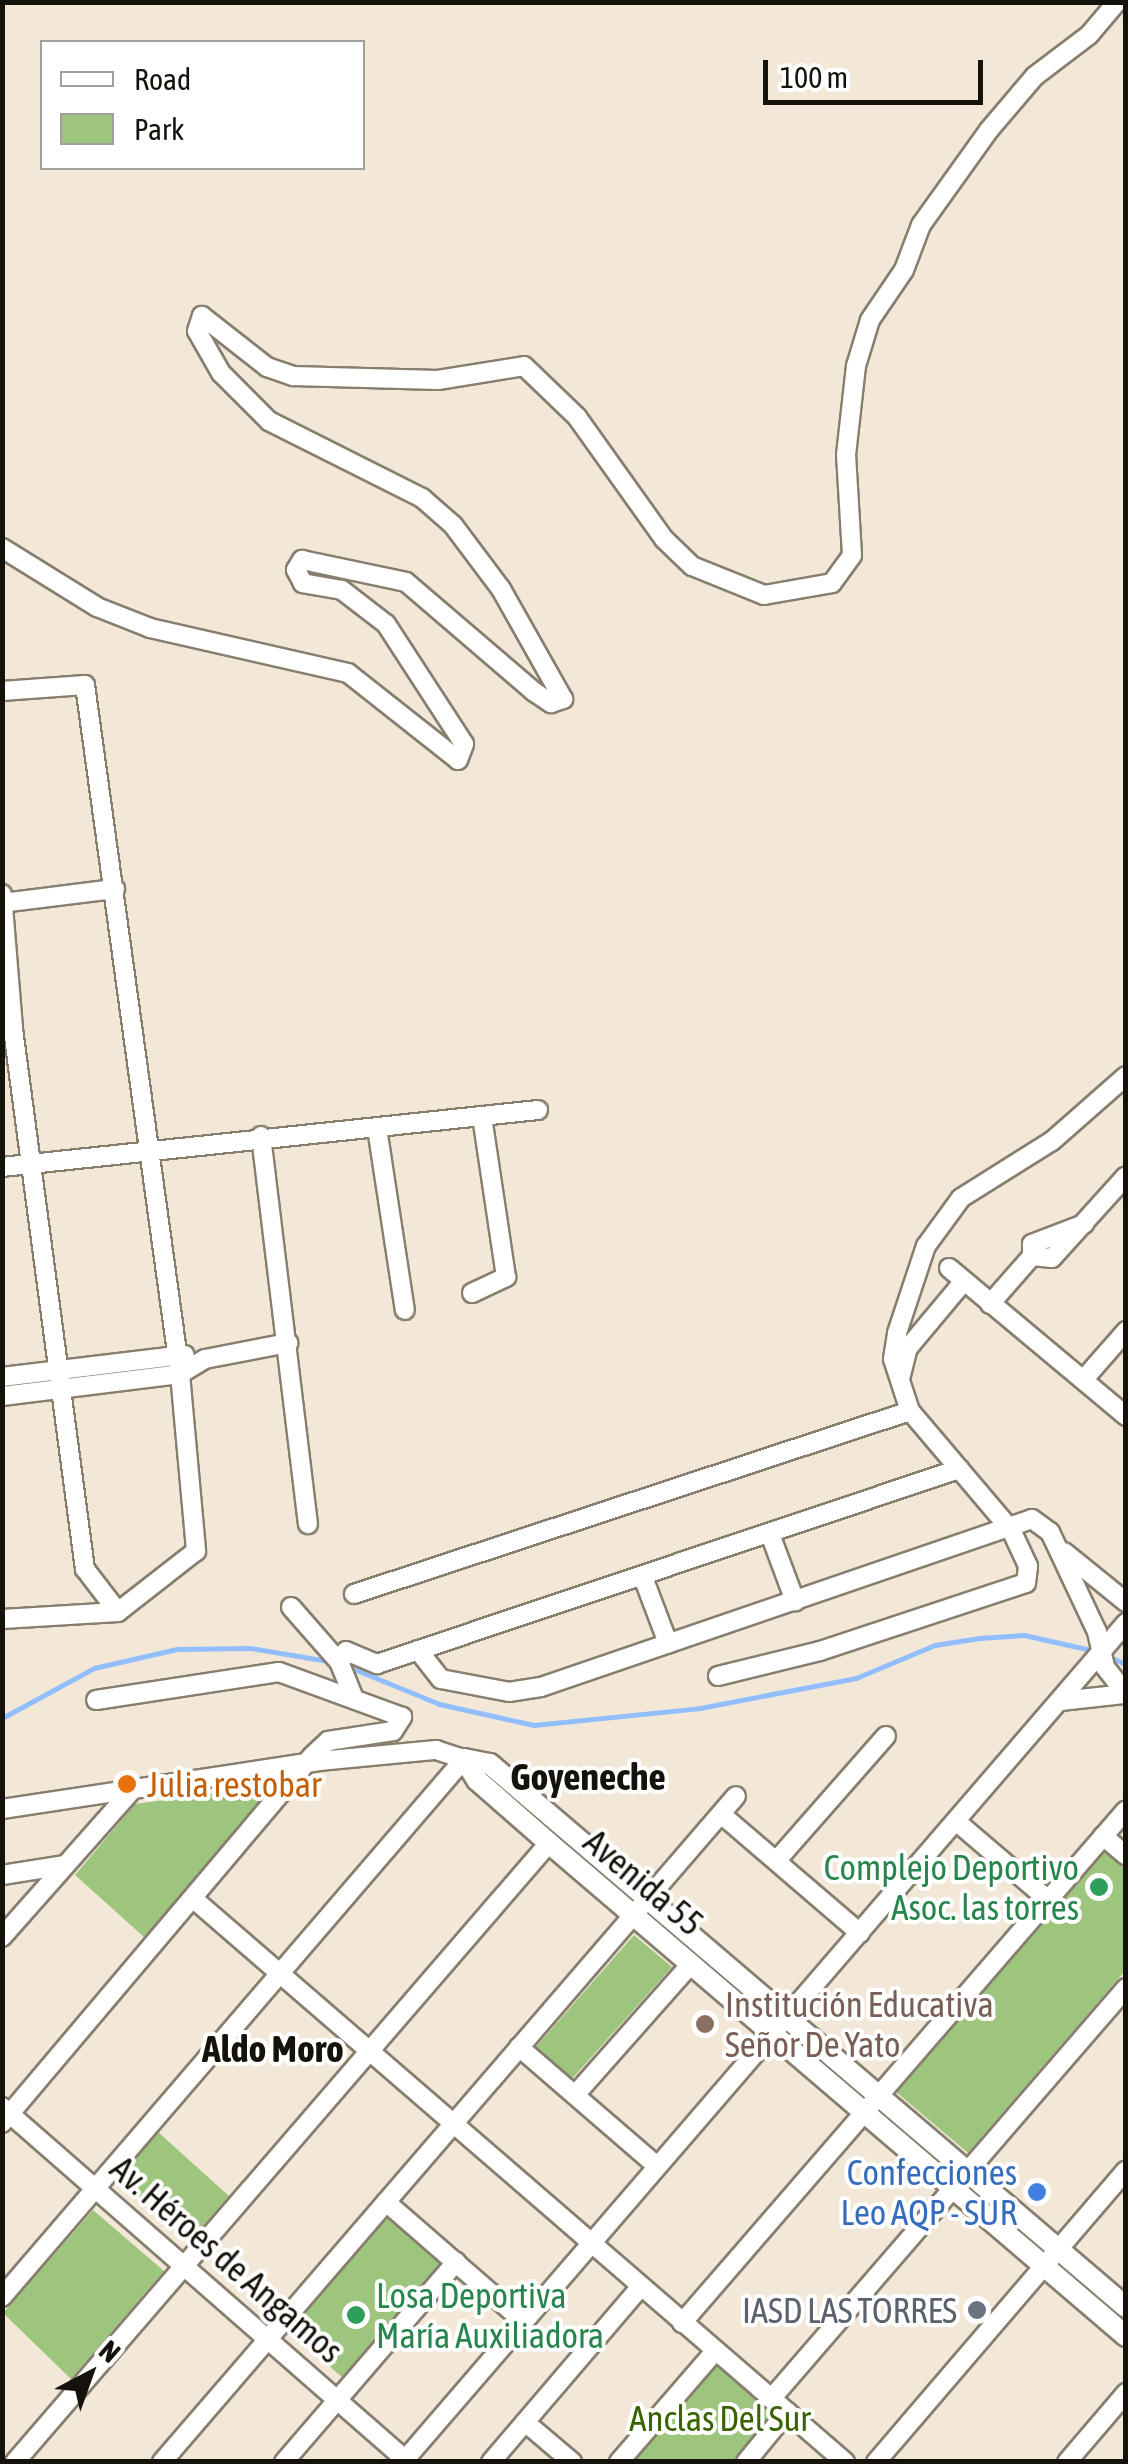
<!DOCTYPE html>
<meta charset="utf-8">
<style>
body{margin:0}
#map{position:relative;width:1128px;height:2464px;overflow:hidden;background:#f3e8d7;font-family:"Asap Condensed",sans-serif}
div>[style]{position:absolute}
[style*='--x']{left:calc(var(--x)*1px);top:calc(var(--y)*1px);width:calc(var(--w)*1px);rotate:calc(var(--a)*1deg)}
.green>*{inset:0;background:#9dc57e}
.stream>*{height:5px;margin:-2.5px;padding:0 2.5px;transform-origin:2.5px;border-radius:2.5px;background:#93befe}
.roads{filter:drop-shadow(2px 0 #877e6e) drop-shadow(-2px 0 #877e6e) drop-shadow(0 2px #877e6e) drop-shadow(0 -2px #877e6e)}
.minor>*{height:18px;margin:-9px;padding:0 9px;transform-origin:9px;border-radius:9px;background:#fff}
.tertiary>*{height:20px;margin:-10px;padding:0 10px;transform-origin:10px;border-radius:10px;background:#fff}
.dots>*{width:28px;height:28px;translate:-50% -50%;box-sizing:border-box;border:5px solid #fff;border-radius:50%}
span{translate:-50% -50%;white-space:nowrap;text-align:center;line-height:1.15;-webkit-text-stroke:8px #fff;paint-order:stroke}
.food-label{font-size:35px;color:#c56008}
.left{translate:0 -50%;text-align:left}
.leisure-label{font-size:35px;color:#27864d}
.right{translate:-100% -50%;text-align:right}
.street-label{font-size:35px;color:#15110b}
.education-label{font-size:35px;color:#785e54}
.shop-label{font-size:35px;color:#366cbe}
.worship-label{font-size:35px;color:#5b616d}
.park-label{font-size:35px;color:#386300}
.neighbourhood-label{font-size:38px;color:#15110b;font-weight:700}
.frame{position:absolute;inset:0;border:5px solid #15110b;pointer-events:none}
.legend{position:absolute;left:40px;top:40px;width:325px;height:130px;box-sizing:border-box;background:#fff;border:2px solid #a1a09d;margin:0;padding:12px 18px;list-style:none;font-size:30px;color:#15110b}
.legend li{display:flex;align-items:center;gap:20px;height:50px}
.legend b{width:50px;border:2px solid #a1a09d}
.north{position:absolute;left:40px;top:2324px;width:100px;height:100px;-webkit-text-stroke:8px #fff;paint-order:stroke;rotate:41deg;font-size:28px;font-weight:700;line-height:40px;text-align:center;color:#15110b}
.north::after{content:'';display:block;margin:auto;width:35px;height:45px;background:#15110b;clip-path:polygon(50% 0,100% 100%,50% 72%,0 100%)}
.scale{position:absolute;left:763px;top:60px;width:220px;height:45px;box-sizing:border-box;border:5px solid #15110b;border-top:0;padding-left:12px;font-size:30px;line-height:35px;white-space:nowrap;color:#15110b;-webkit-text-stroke:8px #fff;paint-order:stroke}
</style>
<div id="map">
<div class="green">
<div style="clip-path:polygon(279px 1784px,144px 1937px,75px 1875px,135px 1804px)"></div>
<div style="clip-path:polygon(1105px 1851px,1125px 1868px,1125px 1971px,968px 2153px,895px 2091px)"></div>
<div style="clip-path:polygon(634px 1935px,672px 1967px,570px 2081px,534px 2049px)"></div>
<div style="clip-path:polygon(158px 2132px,229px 2196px,189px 2242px,117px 2178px)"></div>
<div style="clip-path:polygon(93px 2210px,164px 2271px,71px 2379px,3px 2313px)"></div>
<div style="clip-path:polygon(386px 2216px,442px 2265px,343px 2378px,287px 2329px)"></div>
<div style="clip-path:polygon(716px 2363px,775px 2413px,734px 2461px,631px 2462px)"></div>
</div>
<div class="stream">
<div style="--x:1110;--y:1657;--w:17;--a:24"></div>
<div style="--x:349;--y:1667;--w:97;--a:22.3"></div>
<div style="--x:439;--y:1704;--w:97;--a:12.5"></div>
<div style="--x:534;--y:1725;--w:167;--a:-5.8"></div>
<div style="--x:700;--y:1708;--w:159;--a:-10.9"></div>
<div style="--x:856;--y:1678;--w:86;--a:-22.7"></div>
<div style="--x:935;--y:1645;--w:45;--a:-9"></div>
<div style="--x:979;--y:1638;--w:45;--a:-3.8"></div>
<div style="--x:1024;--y:1635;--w:73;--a:12.7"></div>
<div style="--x:2;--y:1718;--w:105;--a:-28.5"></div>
<div style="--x:94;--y:1668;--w:85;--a:-12.9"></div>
<div style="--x:177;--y:1649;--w:73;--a:-0.8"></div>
<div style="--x:250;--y:1648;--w:85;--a:9.5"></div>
</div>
<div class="roads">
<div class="minor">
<div style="--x:2;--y:548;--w:112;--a:31.8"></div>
<div style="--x:97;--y:607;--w:57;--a:21.6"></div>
<div style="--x:150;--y:628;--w:203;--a:12.8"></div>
<div style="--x:348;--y:673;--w:140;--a:38.3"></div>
<div style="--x:458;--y:760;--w:17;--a:-69"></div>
<div style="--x:464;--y:744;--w:143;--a:-123"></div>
<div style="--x:386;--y:624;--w:56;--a:-142.3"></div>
<div style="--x:342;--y:590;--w:40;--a:-170"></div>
<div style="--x:303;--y:583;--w:15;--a:-118"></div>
<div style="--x:296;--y:570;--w:12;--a:-59"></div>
<div style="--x:302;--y:560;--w:106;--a:11.9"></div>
<div style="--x:406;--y:582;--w:167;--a:40.6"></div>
<div style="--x:533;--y:691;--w:22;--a:34"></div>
<div style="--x:551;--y:703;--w:13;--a:-18"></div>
<div style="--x:563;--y:699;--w:126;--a:-119.4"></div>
<div style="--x:501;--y:589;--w:80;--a:-126.9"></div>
<div style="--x:453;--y:525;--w:41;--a:-138.9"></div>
<div style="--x:422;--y:498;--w:171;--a:-153.3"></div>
<div style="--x:269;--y:421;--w:68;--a:-135"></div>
<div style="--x:221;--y:373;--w:48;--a:-119.7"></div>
<div style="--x:197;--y:331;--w:16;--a:-72"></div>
<div style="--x:202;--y:316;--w:83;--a:38.1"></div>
<div style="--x:267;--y:367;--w:28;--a:19"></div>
<div style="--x:293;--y:376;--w:145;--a:1.6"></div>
<div style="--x:438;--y:380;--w:87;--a:-9.2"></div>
<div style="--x:524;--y:366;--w:74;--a:43.9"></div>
<div style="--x:577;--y:417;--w:150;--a:54.5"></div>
<div style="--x:664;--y:539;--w:39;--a:44"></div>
<div style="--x:692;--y:566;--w:78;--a:21.9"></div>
<div style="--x:764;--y:595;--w:69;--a:-10"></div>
<div style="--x:832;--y:583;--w:34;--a:-54"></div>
<div style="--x:852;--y:555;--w:100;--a:-93.4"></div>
<div style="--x:846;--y:455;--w:90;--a:-83.6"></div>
<div style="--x:856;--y:366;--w:48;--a:-73.1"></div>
<div style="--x:870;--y:320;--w:60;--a:-55.8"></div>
<div style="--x:904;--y:270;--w:48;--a:-69.3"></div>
<div style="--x:921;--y:225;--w:117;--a:-54.4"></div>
<div style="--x:989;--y:130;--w:71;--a:-49.6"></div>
<div style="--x:1035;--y:76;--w:68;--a:-37.2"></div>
<div style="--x:1089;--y:35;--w:43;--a:-49.7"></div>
<div style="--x:2;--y:691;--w:83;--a:-4.1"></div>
<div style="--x:85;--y:685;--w:696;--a:82.15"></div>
<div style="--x:180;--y:1374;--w:178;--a:84.8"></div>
<div style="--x:196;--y:1551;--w:99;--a:142"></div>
<div style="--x:118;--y:1612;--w:116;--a:176.5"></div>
<div style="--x:2;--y:894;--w:135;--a:85.3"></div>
<div style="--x:13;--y:1029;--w:545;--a:82.41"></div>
<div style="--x:85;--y:1569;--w:54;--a:52.5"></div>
<div style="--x:2;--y:903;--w:114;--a:-7.1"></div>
<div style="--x:377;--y:1128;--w:184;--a:81.3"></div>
<div style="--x:261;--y:1136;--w:391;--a:83.1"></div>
<div style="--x:2;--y:1167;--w:539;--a:-6.07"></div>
<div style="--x:1032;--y:1256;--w:20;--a:6"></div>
<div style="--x:1052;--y:1258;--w:110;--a:-47.9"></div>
<div style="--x:949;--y:1268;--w:231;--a:39.9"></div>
<div style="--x:472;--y:1293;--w:38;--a:-25"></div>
<div style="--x:506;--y:1277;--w:163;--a:-98.5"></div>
<div style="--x:990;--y:1304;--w:64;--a:-48.8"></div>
<div style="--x:1032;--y:1256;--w:12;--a:-90"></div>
<div style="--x:1032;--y:1244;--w:56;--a:-21"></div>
<div style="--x:2;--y:1377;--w:184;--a:-6.9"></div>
<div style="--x:900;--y:1379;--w:32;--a:-76"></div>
<div style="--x:908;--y:1348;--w:87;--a:-50.1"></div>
<div style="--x:1084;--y:1379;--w:64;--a:-48.8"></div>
<div style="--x:2;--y:1396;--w:179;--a:-7"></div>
<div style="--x:180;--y:1374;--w:29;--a:-31"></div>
<div style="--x:205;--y:1359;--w:85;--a:-10.9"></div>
<div style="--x:770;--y:1534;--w:72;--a:69.5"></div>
<div style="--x:1064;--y:1552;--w:80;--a:38.9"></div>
<div style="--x:643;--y:1577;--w:71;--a:69.3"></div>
<div style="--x:354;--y:1594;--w:585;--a:-18.22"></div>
<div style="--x:291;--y:1607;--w:74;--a:48.8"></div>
<div style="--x:418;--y:1650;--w:37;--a:52"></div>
<div style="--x:441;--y:1679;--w:69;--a:10.8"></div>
<div style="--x:509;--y:1692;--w:32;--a:-9"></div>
<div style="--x:541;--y:1687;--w:519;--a:-18.89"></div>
<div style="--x:1032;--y:1519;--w:22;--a:36"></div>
<div style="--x:1050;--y:1532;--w:110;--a:64.8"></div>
<div style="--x:1097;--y:1632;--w:36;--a:77"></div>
<div style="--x:1105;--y:1667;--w:34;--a:52"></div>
<div style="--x:718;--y:1676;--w:105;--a:-13.8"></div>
<div style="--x:820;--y:1651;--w:217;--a:-18.3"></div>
<div style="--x:1026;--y:1583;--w:17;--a:-83"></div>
<div style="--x:1028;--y:1566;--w:40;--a:-115"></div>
<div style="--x:1011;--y:1530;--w:156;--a:-130.3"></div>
<div style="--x:910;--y:1411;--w:55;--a:-108.1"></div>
<div style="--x:893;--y:1359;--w:26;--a:-81"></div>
<div style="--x:897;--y:1333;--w:92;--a:-71.6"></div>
<div style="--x:926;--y:1246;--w:59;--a:-53.9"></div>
<div style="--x:961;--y:1198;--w:107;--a:-32.1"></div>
<div style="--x:1052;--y:1141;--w:98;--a:-41.3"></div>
<div style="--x:353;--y:1696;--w:35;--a:-112"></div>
<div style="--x:340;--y:1663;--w:13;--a:-63"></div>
<div style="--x:346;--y:1651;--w:34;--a:23"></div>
<div style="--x:377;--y:1664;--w:614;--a:-18.52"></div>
<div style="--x:1061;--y:1701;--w:63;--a:-6.3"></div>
<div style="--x:2;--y:1809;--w:321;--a:-8.6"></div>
<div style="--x:319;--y:1761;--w:118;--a:-5.4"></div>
<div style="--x:436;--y:1750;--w:29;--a:18"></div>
<div style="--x:464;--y:1759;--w:709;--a:130.65"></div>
<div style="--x:721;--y:1814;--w:183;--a:40.6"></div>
<div style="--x:957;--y:1822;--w:118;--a:40.5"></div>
<div style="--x:1103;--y:1836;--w:30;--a:40"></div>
<div style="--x:777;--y:1860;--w:165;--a:-48.7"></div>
<div style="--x:2;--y:1875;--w:64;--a:-9"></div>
<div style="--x:196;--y:1901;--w:858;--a:40.84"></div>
<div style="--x:2;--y:1937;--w:195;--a:-48.5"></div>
<div style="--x:519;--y:2047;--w:182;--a:40.8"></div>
<div style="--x:575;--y:2095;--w:175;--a:-48.5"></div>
<div style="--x:2;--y:2107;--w:539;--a:41.17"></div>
<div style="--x:2;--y:2123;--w:480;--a:-49.8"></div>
<div style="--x:312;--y:1756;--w:22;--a:-43"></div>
<div style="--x:328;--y:1741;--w:66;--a:-8.7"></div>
<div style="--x:393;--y:1731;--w:17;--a:-57"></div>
<div style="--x:402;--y:1717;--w:131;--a:-159.9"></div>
<div style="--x:279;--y:1672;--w:185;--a:171.3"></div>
<div style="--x:386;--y:2202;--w:181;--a:41"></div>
<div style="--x:682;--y:2323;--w:678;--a:-49.12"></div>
<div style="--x:771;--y:2399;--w:543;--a:-49.18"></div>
<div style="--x:525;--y:2422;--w:62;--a:40.4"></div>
<div style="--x:15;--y:2462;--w:818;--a:-49.22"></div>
<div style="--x:162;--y:2462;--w:879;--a:-49.24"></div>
<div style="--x:284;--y:2462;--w:264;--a:-49.3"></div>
<div style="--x:403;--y:2462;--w:1108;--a:-49.25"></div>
<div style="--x:491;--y:2462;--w:228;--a:-49.5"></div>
<div style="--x:619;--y:2462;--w:147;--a:-49.1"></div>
<div style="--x:746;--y:2462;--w:65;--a:-50.6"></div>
<div style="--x:876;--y:2462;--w:384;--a:-49.4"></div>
<div style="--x:1067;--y:2462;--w:91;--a:-49.5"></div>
</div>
<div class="tertiary">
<div style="--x:464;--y:1759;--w:25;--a:58"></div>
<div style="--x:477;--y:1780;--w:96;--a:41.2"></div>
<div style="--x:549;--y:1843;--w:759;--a:40.51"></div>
<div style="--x:464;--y:1759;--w:26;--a:11"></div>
<div style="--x:490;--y:1764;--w:836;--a:40.49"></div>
</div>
</div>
<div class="dots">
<div style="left:127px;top:1784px;background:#e8710a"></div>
<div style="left:1099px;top:1887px;background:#2e9e5b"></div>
<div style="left:705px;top:2024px;background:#8d6e63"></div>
<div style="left:1037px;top:2192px;background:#3f7fe0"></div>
<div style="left:977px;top:2310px;background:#6b7280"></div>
<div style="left:356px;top:2315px;background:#2e9e5b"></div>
</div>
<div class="food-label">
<span class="left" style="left:147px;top:1784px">Julia restobar</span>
</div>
<div class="leisure-label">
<span class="right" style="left:1079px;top:1887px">Complejo Deportivo<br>Asoc. las torres</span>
<span class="left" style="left:376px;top:2315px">Losa Deportiva<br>María Auxiliadora</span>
</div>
<div class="street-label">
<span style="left:644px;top:1882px;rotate:40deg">Avenida 55</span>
<span style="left:227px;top:2259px;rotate:41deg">Av. Héroes de Angamos</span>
</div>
<div class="education-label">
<span class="left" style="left:725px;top:2024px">Institución Educativa<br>Señor De Yato</span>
</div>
<div class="shop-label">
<span class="right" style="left:1017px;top:2192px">Confecciones<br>Leo AQP - SUR</span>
</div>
<div class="worship-label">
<span class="right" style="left:957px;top:2310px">IASD LAS TORRES</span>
</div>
<div class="park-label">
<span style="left:720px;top:2418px">Anclas Del Sur</span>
</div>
<div class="neighbourhood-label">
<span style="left:588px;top:1777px">Goyeneche</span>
<span style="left:273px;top:2049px">Aldo Moro</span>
</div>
<div class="frame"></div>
<ul class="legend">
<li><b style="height:12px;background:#fff"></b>Road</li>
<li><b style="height:28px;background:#9dc57e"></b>Park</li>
</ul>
<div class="north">N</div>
<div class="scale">100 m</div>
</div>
